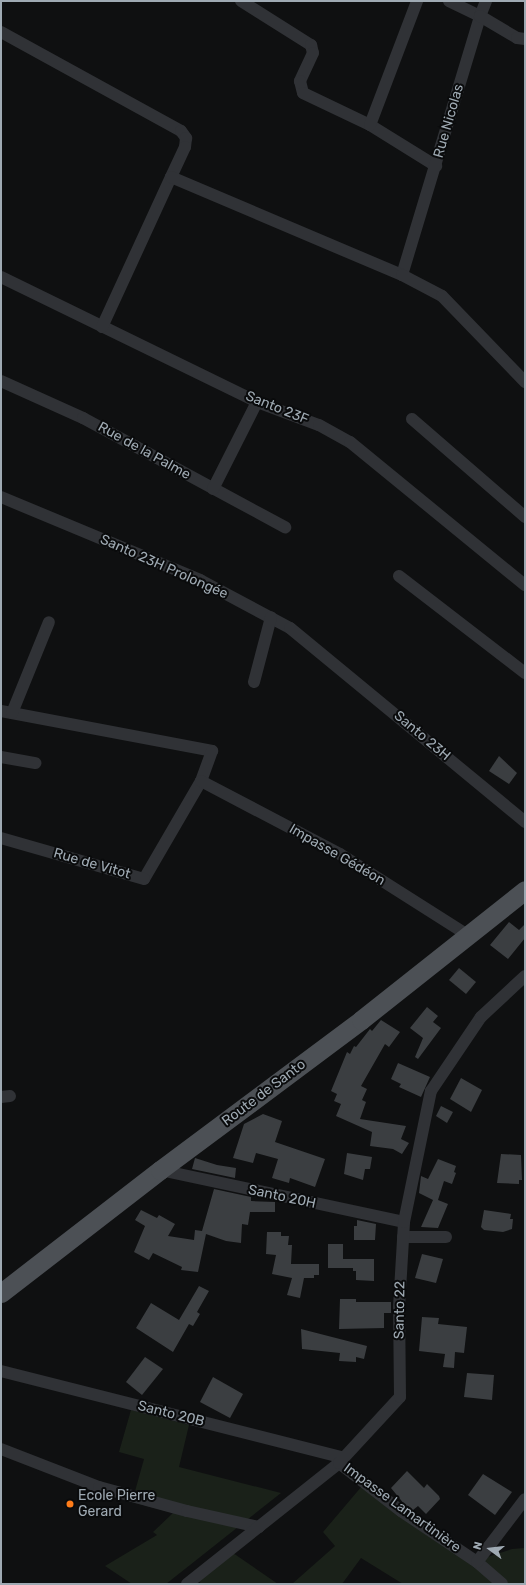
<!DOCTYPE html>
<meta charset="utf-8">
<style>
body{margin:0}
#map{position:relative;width:526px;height:1585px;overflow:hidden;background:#0f1011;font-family:Rubik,sans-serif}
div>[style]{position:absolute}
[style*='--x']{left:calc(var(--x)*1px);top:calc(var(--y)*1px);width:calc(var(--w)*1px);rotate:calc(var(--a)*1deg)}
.green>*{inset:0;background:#1a2119}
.building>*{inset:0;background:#3b3e41}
.minor>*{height:12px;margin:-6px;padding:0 6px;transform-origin:6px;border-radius:6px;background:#303236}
.primary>*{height:19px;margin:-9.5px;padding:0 9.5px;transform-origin:9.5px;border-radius:9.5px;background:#4c5055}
.dots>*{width:11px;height:11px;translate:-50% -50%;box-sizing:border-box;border:2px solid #0a0b0c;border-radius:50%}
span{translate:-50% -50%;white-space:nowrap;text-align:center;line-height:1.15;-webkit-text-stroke:4px #0a0b0c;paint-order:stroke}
.street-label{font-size:14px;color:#9faab3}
.poi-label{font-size:14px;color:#9faab3}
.left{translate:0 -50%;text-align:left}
.frame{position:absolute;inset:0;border:2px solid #9faab3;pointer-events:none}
.north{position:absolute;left:470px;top:1529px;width:40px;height:40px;-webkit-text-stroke:3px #0a0b0c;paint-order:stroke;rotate:285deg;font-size:11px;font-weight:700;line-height:16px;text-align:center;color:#9faab3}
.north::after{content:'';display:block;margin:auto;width:14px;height:18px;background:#9faab3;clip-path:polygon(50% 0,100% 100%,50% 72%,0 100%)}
</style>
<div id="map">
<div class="green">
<div style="clip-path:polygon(131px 1410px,189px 1425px,179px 1467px,281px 1493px,166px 1584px,132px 1584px,105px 1566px,157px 1535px,153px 1532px,173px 1513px,132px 1502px,144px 1459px,119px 1452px)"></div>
<div style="clip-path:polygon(362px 1486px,472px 1562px,512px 1549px,525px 1548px,525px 1584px,403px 1584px,361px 1558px,342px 1584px,292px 1584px,335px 1546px,323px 1532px)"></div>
<div style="clip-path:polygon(233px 1553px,278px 1584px,202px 1584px,198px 1581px)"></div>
</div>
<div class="building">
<div style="clip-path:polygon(499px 756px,517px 773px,509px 784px,489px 771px)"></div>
<div style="clip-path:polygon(509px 922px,519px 930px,525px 924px,525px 938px,508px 959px,490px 945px)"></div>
<div style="clip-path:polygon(459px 968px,476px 982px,466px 994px,449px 980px)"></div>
<div style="clip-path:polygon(427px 1007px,438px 1016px,433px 1022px,441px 1028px,418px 1059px,415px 1057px,423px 1038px,410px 1028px)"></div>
<div style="clip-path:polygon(381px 1020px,400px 1032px,389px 1047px,385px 1044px,361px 1086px,367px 1089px,362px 1100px,366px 1102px,360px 1119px,406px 1126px,401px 1139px,409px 1143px,402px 1154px,393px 1149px,370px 1146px,372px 1132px,336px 1116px,341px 1104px,334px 1101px,337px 1094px,331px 1091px,347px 1052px,350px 1054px,354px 1046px,356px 1047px,370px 1029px,372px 1031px)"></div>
<div style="clip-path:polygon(398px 1063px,430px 1077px,421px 1097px,399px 1087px,401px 1084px,391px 1079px)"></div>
<div style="clip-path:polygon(461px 1078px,482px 1090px,471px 1112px,450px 1099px)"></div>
<div style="clip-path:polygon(441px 1106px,453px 1112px,447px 1123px,436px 1116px)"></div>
<div style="clip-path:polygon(263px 1114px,282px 1121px,275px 1142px,325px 1159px,315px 1187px,290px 1178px,289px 1183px,272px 1178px,278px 1159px,256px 1153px,253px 1163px,233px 1158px,244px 1124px)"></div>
<div style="clip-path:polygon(347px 1153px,372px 1157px,370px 1169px,365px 1169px,363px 1180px,344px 1174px)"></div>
<div style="clip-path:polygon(501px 1154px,521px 1155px,522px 1180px,519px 1180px,519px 1184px,497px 1183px)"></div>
<div style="clip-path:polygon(195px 1158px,217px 1165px,236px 1168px,235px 1178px,192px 1169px)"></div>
<div style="clip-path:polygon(438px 1159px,456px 1166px,454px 1172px,456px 1173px,452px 1184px,444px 1181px,438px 1200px,448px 1204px,438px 1228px,421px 1227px,433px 1200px,419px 1193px,421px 1176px,428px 1179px)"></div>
<div style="clip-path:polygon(214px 1189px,251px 1197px,251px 1201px,275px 1202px,275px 1212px,250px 1212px,248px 1225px,242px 1224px,241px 1243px,226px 1241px,206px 1234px,198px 1272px,181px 1270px,182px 1267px,153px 1253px,149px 1260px,134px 1252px,145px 1226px,135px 1220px,141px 1210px,157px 1218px,159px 1215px,175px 1224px,168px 1236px,194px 1240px,195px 1230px,202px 1231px)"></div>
<div style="clip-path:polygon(484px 1210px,511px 1214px,510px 1219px,513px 1219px,512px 1229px,503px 1232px,484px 1230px,481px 1227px)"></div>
<div style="clip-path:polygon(357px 1220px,376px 1224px,375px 1240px,354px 1240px,354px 1226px,357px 1226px)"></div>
<div style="clip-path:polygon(267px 1232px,281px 1232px,281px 1236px,289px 1236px,288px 1245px,292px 1245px,291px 1264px,319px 1264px,319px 1275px,314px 1275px,314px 1278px,304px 1278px,300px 1298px,287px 1295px,292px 1278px,272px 1274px,276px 1255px,266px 1254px)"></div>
<div style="clip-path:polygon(328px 1244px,343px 1244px,343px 1259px,374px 1259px,374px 1281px,356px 1280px,356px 1271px,353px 1271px,353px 1268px,328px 1268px)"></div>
<div style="clip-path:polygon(422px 1254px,443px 1259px,436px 1283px,415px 1278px)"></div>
<div style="clip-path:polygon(199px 1286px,209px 1291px,197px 1312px,200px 1314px,193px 1326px,189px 1324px,173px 1352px,136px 1328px,151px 1303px,179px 1320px)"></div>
<div style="clip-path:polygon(340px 1299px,356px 1299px,356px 1302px,391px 1302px,391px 1313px,384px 1313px,384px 1328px,339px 1329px)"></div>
<div style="clip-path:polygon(422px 1317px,439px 1318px,438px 1324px,467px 1327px,464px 1353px,455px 1352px,454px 1368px,443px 1367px,445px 1354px,419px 1351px)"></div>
<div style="clip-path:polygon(301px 1329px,367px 1346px,364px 1359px,356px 1357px,356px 1362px,339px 1361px,340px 1353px,302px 1349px)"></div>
<div style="clip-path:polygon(145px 1357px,163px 1369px,142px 1395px,126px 1382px)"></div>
<div style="clip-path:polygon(467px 1373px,494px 1375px,492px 1400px,464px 1397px)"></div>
<div style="clip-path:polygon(213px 1377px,243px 1394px,230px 1418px,200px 1402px)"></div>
<div style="clip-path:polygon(407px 1471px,424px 1488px,427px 1484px,439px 1496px,440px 1499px,426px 1514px,418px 1506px,413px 1510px,405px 1505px,391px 1488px)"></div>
<div style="clip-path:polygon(483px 1474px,512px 1492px,495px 1515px,468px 1495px)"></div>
</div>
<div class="minor">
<div style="--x:241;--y:1;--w:83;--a:32.2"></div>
<div style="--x:311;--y:45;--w:8;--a:76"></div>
<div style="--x:313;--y:53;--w:31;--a:115"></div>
<div style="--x:300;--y:81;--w:12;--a:76"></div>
<div style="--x:303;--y:93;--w:74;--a:25.5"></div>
<div style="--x:370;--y:125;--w:78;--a:31.8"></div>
<div style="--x:449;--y:1;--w:34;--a:26"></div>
<div style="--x:480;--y:16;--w:16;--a:-68"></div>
<div style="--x:1;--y:32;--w:205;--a:28.8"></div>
<div style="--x:181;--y:131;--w:9;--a:54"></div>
<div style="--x:186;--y:138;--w:9;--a:96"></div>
<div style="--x:185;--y:147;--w:33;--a:115"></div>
<div style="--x:370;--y:125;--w:133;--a:-69.2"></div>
<div style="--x:402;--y:275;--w:270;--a:-73.2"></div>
<div style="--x:480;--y:16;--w:43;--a:30.7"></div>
<div style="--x:517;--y:38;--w:8;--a:7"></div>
<div style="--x:1;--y:277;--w:285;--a:26"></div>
<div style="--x:257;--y:402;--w:66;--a:20.4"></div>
<div style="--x:319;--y:425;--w:35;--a:29"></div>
<div style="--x:350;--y:442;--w:226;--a:39.3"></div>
<div style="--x:102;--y:327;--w:165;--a:-65.3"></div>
<div style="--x:171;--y:177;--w:251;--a:23"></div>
<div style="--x:402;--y:275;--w:45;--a:27.7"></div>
<div style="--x:442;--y:296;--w:120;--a:46"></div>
<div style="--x:1;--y:381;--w:90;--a:24.3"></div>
<div style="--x:83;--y:418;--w:230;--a:28.4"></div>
<div style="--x:412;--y:419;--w:150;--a:40.9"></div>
<div style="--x:213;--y:489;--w:97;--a:-63.2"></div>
<div style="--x:1;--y:497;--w:216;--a:22.6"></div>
<div style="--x:200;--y:580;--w:102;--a:28.1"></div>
<div style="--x:290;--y:628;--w:305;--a:39.5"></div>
<div style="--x:399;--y:576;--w:159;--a:37.6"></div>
<div style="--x:254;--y:682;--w:67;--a:-75.3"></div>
<div style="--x:1;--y:711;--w:215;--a:10.7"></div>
<div style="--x:212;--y:751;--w:32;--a:110"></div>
<div style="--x:201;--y:781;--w:113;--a:120.2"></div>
<div style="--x:144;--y:879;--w:149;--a:-164"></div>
<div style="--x:12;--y:713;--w:98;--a:-67.9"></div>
<div style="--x:1;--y:757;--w:35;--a:10"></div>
<div style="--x:201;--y:781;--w:157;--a:27.7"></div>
<div style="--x:340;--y:854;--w:153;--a:32.4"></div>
<div style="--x:1;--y:1097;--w:9;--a:-6"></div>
<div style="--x:160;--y:1170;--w:249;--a:12"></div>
<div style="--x:403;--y:1237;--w:43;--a:0"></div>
<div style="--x:1;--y:1371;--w:352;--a:14.2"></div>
<div style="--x:1;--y:1449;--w:105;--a:21.2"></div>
<div style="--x:99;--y:1487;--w:91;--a:15.3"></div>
<div style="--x:187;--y:1511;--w:74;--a:12.5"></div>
<div style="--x:339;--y:1463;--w:78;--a:37.7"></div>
<div style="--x:401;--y:1511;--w:92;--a:33.9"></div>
<div style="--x:477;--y:1562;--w:33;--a:41"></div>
<div style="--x:477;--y:1562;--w:79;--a:-52.7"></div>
<div style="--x:187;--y:1584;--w:194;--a:-38.5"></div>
<div style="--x:339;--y:1463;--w:90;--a:-47.3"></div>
<div style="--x:400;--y:1397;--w:90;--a:-90.6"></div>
<div style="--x:399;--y:1307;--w:85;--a:-86.6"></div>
<div style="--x:404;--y:1222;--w:134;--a:-78.4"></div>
<div style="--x:431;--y:1091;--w:89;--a:-56"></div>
<div style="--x:481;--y:1017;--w:60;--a:-43"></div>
</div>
<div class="primary">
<div style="--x:1;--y:1293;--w:201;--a:-37.7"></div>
<div style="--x:160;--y:1170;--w:251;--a:-36.7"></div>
<div style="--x:361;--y:1020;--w:209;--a:-38.4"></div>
</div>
<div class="dots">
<div style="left:70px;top:1504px;background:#ff7c19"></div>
</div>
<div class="street-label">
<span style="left:449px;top:121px;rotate:-74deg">Rue Nicolas</span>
<span style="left:277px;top:408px;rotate:22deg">Santo 23F</span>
<span style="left:144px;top:451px;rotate:29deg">Rue de la Palme</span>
<span style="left:164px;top:567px;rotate:24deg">Santo 23H Prolongée</span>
<span style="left:422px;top:736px;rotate:40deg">Santo 23H</span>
<span style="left:337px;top:855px;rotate:30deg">Impasse Gédéon</span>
<span style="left:92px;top:864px;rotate:16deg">Rue de Vitot</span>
<span style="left:264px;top:1093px;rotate:-37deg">Route de Santo</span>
<span style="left:282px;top:1197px;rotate:12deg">Santo 20H</span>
<span style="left:400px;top:1310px;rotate:-89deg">Santo 22</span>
<span style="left:171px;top:1414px;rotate:14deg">Santo 20B</span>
<span style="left:402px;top:1508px;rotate:36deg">Impasse Lamartinière</span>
</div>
<div class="poi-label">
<span class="left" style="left:78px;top:1504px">Ecole Pierre<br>Gerard</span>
</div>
<div class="frame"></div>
<div class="north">N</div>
</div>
